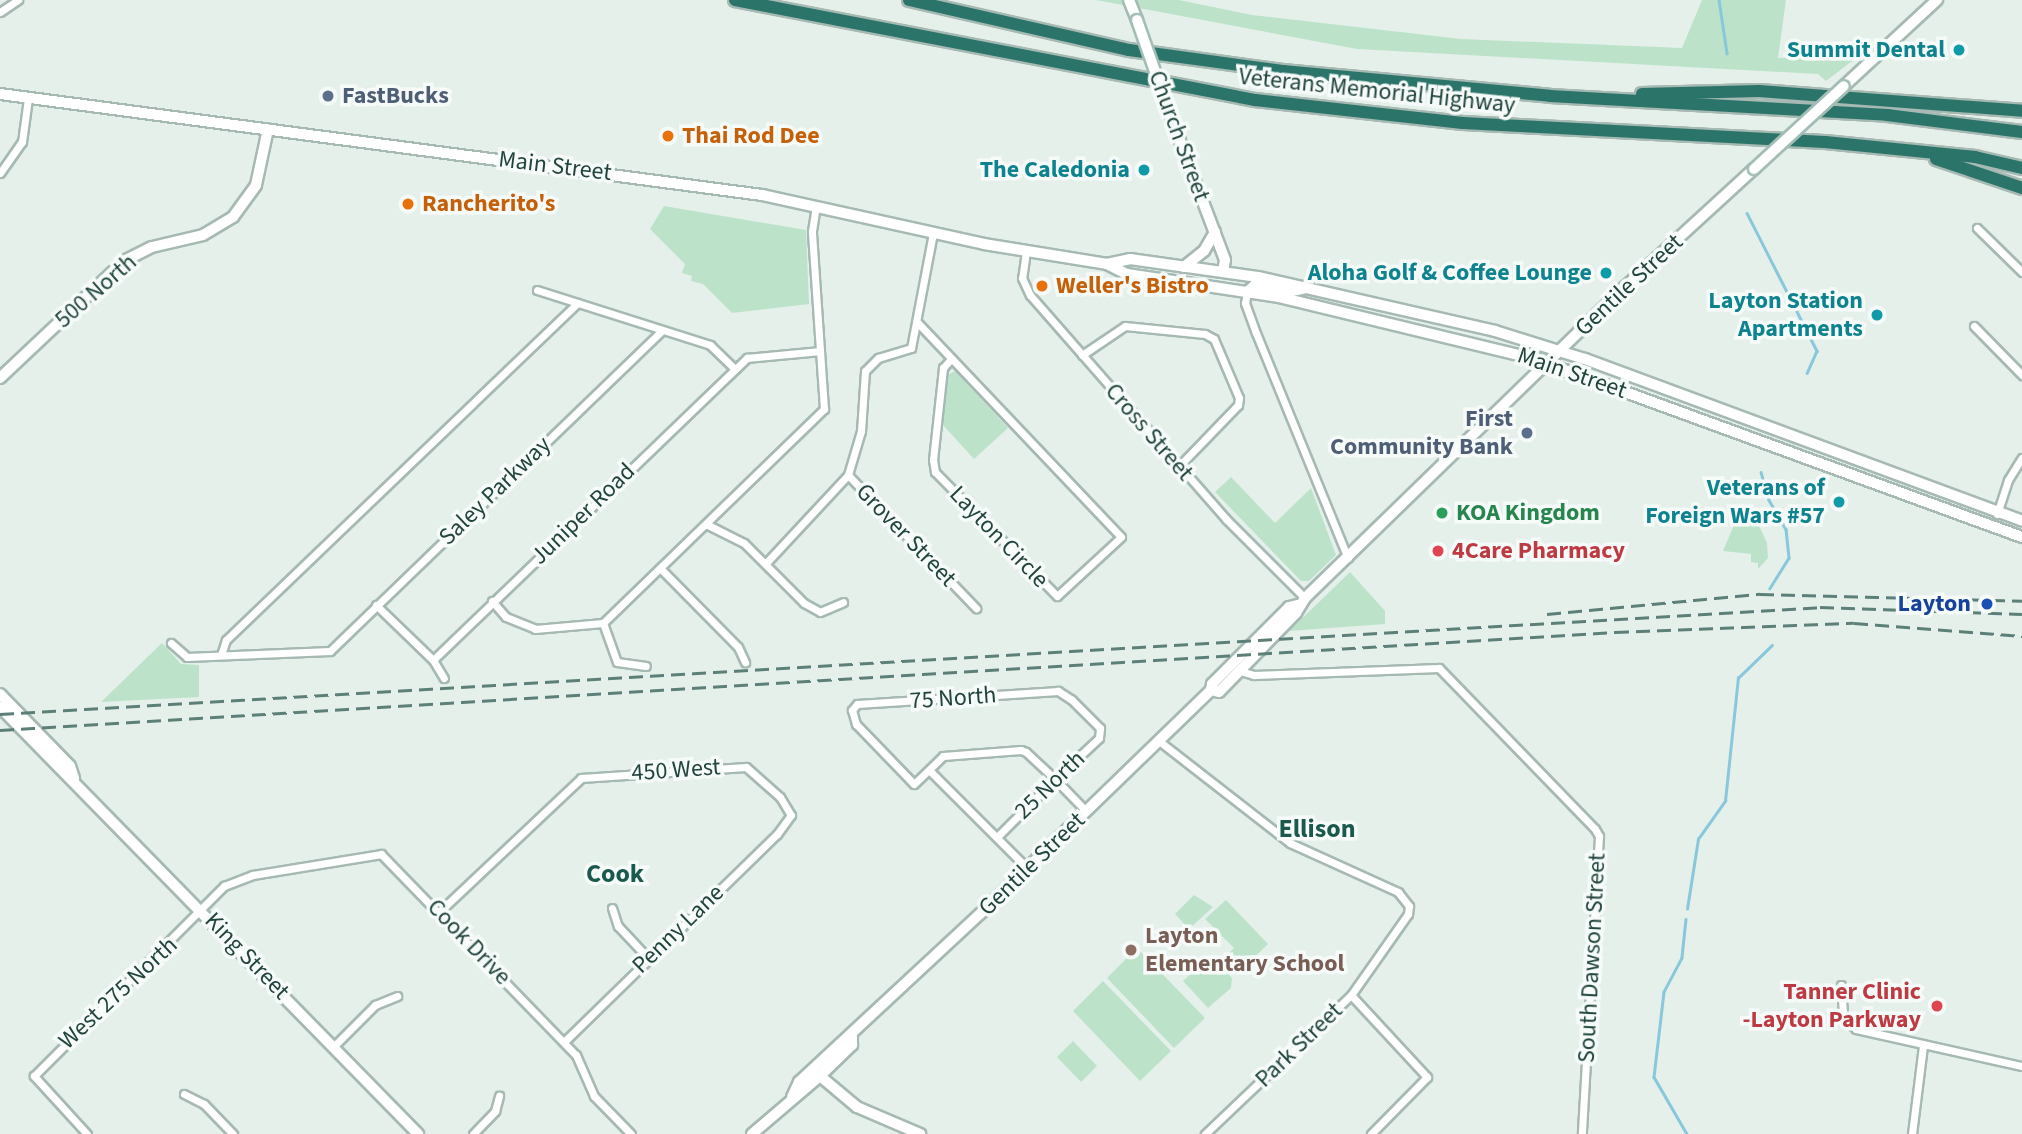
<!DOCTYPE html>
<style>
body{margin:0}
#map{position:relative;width:2022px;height:1134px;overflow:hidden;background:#e5f0eb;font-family:"Source Sans 3",sans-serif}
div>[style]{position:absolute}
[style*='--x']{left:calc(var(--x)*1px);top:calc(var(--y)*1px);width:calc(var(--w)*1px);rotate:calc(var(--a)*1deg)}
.green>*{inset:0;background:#bce3c9}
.stream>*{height:2.5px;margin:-1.25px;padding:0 1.25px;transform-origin:1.25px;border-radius:1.25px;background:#88c8da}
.roads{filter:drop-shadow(2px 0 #a6b9b3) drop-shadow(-2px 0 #a6b9b3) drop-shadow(0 2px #a6b9b3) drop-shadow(0 -2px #a6b9b3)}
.street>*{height:7px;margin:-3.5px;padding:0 3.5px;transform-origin:3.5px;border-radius:3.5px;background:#fff}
.secondary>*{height:10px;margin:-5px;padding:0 5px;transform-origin:5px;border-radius:5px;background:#fff}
.highway>*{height:12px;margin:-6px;padding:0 6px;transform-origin:6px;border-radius:6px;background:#2a7469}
.rail>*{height:2.5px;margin-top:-1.25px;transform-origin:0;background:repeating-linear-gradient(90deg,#5c7f78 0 14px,transparent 0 21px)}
.bridges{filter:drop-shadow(2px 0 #a2bdb5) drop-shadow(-2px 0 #a2bdb5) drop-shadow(0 2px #a2bdb5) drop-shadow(0 -2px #a2bdb5)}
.secondary-bridge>*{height:10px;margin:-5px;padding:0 5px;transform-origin:5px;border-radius:5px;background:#fff}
.dots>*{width:19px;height:19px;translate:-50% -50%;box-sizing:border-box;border:4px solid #f6fbf9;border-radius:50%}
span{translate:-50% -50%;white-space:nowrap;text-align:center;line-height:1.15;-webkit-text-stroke:7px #f6fbf9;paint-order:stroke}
.culture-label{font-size:24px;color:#0d838f;font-weight:700}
.right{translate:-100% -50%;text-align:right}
.street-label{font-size:24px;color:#21443d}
.service-label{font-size:24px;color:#4e5e75;font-weight:700}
.left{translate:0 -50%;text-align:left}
.food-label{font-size:24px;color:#c56008;font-weight:700}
.leisure-label{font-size:24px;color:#27864d;font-weight:700}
.health-label{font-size:24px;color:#be3a42;font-weight:700}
.transit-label{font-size:24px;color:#164399;font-weight:700}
.education-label{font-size:24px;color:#785e54;font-weight:700}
.neighbourhood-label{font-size:26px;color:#1a594e;font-weight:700}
</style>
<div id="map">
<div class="green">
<div style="clip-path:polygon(1096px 0,1179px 0,1252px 15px,1461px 39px,1682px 48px,1702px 0,1786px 0,1778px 58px,1828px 55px,1852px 42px,1864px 52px,1826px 81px,1818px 74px,1357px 49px)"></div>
<div style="clip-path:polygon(664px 206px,806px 230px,809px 304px,732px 313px,703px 284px,691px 281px,692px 276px,682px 273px,685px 264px,650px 229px)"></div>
<div style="clip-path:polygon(955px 371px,1008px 428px,974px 459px,942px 424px,948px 375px)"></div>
<div style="clip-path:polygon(1231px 477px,1275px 523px,1311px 488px,1336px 555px,1309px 581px,1301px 581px,1215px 492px)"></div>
<div style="clip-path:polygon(1739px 513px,1757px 521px,1767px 543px,1768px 558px,1758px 569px,1758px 563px,1751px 562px,1751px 554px,1723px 551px)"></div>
<div style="clip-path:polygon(1350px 572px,1385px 611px,1385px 624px,1289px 631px)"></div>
<div style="clip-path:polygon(162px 643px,181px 664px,199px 665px,199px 697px,101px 702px)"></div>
<div style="clip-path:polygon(1194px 895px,1213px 907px,1189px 929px,1175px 914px)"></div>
<div style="clip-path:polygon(1226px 900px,1268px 944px,1237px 974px,1223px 959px,1234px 948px,1205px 919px)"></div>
<div style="clip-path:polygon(1137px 948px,1205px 1018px,1174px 1048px,1107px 978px)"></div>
<div style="clip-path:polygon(1210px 956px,1232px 978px,1231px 988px,1208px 1008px,1183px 981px)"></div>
<div style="clip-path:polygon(1103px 981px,1171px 1051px,1140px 1081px,1073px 1011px)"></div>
<div style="clip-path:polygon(1073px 1041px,1097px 1066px,1081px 1082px,1057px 1057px)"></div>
</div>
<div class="stream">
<div style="--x:1719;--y:0;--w:54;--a:81.4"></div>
<div style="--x:1747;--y:213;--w:155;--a:63.1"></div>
<div style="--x:1817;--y:351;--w:24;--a:114"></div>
<div style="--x:1761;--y:472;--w:29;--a:74"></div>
<div style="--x:1769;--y:500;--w:34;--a:60"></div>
<div style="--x:1786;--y:529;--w:29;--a:84"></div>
<div style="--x:1789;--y:558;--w:36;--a:122"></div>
<div style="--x:1687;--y:909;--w:71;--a:-81.1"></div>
<div style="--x:1698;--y:839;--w:47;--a:-54.6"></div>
<div style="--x:1725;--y:801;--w:124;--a:-84"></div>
<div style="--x:1738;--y:678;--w:47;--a:-44.1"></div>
<div style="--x:1686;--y:919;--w:39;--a:96"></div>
<div style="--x:1682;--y:958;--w:38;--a:118"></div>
<div style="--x:1664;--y:992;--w:86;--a:96.7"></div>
<div style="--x:1654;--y:1077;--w:66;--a:59.9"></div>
</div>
<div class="roads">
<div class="street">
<div style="--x:0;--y:12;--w:22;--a:-34"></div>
<div style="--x:0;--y:173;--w:38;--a:-55"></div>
<div style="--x:22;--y:142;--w:44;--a:-82.2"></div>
<div style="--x:1977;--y:228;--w:63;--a:44.4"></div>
<div style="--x:933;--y:233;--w:117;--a:100.8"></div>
<div style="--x:911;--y:348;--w:34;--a:163"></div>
<div style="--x:878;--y:358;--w:18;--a:135"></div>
<div style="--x:865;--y:371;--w:60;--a:93.8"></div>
<div style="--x:861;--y:431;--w:46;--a:106.5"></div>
<div style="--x:848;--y:475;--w:185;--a:46.1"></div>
<div style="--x:1026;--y:251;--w:27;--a:98"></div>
<div style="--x:1022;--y:278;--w:19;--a:65"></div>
<div style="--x:1030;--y:295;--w:298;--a:48.8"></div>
<div style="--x:1226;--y:519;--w:112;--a:45"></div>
<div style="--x:537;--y:290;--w:182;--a:17.6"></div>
<div style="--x:710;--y:345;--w:35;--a:44"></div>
<div style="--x:1247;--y:292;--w:11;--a:100"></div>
<div style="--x:1245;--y:303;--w:32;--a:70"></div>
<div style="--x:1256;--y:333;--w:243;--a:67.8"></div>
<div style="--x:917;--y:322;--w:296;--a:46.5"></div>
<div style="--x:1121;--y:537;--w:87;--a:137.3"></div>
<div style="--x:1057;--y:596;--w:174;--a:-134.5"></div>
<div style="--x:935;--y:472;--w:12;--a:-99"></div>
<div style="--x:933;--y:460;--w:93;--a:-83.8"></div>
<div style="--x:943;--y:368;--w:11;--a:-49"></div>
<div style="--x:1974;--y:326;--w:69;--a:45.6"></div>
<div style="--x:1082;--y:355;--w:52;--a:-34"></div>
<div style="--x:1125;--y:326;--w:80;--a:5.7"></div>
<div style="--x:1205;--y:334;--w:10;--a:29"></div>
<div style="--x:1214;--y:339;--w:64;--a:67"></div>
<div style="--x:1239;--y:398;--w:7;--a:98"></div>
<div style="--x:1238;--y:405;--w:85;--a:134"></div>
<div style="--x:1997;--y:514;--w:36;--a:-72"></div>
<div style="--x:2008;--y:480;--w:26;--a:-58"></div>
<div style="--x:706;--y:524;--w:42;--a:26.6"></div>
<div style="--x:744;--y:543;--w:85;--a:45"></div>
<div style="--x:804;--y:603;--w:18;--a:29"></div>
<div style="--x:820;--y:612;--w:25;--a:-23"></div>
<div style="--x:766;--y:563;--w:120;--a:-47"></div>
<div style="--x:660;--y:568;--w:111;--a:45.4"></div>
<div style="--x:738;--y:647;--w:17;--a:65"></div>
<div style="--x:492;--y:601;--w:21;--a:49"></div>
<div style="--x:506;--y:617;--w:31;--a:22"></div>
<div style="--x:535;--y:629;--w:68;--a:-5"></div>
<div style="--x:603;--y:623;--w:308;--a:-44.1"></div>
<div style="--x:824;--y:409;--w:178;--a:-93.9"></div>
<div style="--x:812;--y:231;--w:25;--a:-81"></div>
<div style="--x:376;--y:605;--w:79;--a:44"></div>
<div style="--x:433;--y:660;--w:21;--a:59"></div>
<div style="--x:603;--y:623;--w:41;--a:70.3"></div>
<div style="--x:617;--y:662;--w:29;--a:8"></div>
<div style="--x:171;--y:643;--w:21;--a:41"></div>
<div style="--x:187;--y:657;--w:143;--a:-2.4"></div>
<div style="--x:330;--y:651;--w:460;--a:-44"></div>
<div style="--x:221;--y:655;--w:16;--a:-72"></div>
<div style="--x:226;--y:640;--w:487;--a:-43.8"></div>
<div style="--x:433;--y:660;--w:436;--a:-43.9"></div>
<div style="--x:747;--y:358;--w:73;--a:-5.5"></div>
<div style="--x:1240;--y:671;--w:15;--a:16"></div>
<div style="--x:1254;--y:675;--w:185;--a:-2.2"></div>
<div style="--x:1439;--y:668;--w:224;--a:45.9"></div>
<div style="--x:1595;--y:829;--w:8;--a:60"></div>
<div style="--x:1599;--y:836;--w:298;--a:93.3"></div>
<div style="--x:1159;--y:741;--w:166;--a:37.9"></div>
<div style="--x:1290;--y:843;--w:119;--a:24.4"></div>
<div style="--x:1398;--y:892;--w:18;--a:52"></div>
<div style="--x:1409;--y:906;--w:8;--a:97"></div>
<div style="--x:1408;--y:914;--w:99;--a:125.1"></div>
<div style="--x:1351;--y:995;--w:202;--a:136.4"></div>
<div style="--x:929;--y:770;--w:139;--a:45"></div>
<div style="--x:997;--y:837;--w:82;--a:-45"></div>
<div style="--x:1055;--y:779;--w:60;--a:-43"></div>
<div style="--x:1099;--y:738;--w:10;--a:-84"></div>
<div style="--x:1100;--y:728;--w:40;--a:-135"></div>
<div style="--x:1072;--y:700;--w:17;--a:-147"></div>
<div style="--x:1058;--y:691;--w:201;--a:176.3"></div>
<div style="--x:857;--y:704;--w:8;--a:130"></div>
<div style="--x:852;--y:710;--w:15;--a:74"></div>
<div style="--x:856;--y:724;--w:83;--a:46"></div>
<div style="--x:914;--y:784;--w:40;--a:-44"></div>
<div style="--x:943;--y:756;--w:78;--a:-4.4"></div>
<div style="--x:1021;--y:750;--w:5;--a:22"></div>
<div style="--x:1026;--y:752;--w:40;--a:43"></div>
<div style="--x:1055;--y:779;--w:45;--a:45.9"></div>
<div style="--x:612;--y:908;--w:19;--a:72"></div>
<div style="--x:618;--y:926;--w:44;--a:46.8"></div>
<div style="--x:439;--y:912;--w:195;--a:-43.3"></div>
<div style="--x:581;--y:778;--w:165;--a:-3.8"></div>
<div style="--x:746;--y:767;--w:45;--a:41.4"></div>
<div style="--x:780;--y:797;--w:21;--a:59"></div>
<div style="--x:791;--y:815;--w:24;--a:126"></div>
<div style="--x:777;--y:834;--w:298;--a:135.7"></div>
<div style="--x:1841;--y:985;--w:31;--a:86"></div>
<div style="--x:1843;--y:1016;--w:18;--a:45"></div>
<div style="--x:1856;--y:1029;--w:170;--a:12.6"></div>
<div style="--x:1351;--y:995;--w:112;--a:47.2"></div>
<div style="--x:1427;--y:1077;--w:80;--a:134.5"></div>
<div style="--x:334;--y:1046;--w:58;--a:-45"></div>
<div style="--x:375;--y:1005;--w:24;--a:-22"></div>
<div style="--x:184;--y:1094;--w:22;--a:27"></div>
<div style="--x:204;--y:1104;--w:42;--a:46"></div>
<div style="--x:87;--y:1134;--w:79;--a:-132.4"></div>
<div style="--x:34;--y:1076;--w:269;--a:-45"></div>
<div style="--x:224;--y:886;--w:31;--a:-21"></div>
<div style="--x:253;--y:875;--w:130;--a:-9.3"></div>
<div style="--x:381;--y:854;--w:280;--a:45.9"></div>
<div style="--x:576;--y:1055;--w:45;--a:66.3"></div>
<div style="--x:594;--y:1096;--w:53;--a:45.8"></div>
<div style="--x:473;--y:1134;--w:32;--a:-46"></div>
<div style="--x:495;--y:1111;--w:16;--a:-75"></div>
<div style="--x:1912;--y:1134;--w:89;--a:-82.9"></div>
</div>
<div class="secondary">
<div style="--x:1129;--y:0;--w:22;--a:68"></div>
<div style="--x:1844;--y:86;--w:127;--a:-42.8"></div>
<div style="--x:0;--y:94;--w:769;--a:7.55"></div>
<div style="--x:762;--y:195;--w:227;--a:12.4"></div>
<div style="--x:984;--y:244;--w:125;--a:9.2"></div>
<div style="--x:1107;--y:264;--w:22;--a:27"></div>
<div style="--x:1127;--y:274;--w:154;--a:8.6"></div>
<div style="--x:1279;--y:297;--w:260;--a:13.6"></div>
<div style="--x:1532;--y:358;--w:522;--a:20.07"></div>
<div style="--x:1171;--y:117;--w:153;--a:69.3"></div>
<div style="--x:1225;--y:260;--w:11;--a:100"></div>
<div style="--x:1107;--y:264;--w:24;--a:-12"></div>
<div style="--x:1130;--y:259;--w:129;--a:8"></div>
<div style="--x:1258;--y:277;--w:243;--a:12.8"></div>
<div style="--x:1495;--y:331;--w:94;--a:17.3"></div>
<div style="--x:1585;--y:359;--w:466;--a:20.3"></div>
<div style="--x:1184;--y:267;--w:26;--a:-39"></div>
<div style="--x:1204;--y:251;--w:22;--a:-60"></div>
<div style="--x:1247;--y:292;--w:11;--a:-41"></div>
<div style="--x:1255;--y:285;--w:33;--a:12"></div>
<div style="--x:1287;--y:292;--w:16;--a:-11"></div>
<div style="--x:0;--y:378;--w:170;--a:-43.3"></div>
<div style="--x:124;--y:261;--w:31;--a:-27"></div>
<div style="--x:152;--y:247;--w:52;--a:-13.2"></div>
<div style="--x:203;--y:235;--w:35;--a:-31"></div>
<div style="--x:233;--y:217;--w:39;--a:-54"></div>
<div style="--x:256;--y:185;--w:57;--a:-77.9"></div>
<div style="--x:1211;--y:690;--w:8;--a:14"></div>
<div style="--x:1219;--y:692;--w:110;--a:-45.7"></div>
<div style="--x:1296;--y:613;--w:17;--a:-59"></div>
<div style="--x:1305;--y:598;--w:446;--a:-44.2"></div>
<div style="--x:1625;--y:287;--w:175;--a:-42.5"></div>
<div style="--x:0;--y:694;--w:100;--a:45.8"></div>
<div style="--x:70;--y:766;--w:13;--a:72"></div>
<div style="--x:0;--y:707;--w:598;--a:45.61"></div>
<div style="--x:820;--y:1076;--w:48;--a:40"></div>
<div style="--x:857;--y:1107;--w:69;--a:23.2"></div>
<div style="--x:792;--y:1097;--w:17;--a:-65"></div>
<div style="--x:799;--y:1082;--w:247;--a:-42.9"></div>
<div style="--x:980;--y:914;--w:322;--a:-44.1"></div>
<div style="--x:1211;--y:690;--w:6;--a:-81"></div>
<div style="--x:1212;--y:684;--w:109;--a:-45"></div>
<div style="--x:1289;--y:607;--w:9;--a:-13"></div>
<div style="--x:752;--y:1134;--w:89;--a:-40.5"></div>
<div style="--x:820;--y:1076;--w:45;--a:-44.1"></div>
<div style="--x:852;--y:1045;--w:8;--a:-90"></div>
</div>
<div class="highway">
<div style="--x:735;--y:0;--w:530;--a:10.89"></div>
<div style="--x:1255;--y:100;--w:209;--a:6.3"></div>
<div style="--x:1463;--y:123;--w:362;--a:3"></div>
<div style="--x:1825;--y:142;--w:151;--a:5.7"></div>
<div style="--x:1975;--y:157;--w:48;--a:13.2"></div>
<div style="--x:909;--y:0;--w:226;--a:12.8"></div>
<div style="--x:1129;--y:50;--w:155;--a:7.8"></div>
<div style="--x:1283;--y:71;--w:268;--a:5.3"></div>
<div style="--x:1550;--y:96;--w:338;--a:3.2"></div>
<div style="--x:1887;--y:115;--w:136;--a:7.2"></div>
<div style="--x:1642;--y:94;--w:117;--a:-1.5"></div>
<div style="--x:1759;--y:91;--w:264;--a:4.3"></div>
<div style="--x:1936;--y:159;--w:91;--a:18.6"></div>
</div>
</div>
<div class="rail">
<div style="--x:1547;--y:614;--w:214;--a:-5.4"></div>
<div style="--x:1760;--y:594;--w:262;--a:1.5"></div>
<div style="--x:0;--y:714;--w:1823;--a:-3.36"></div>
<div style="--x:1820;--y:607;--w:202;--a:2"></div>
<div style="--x:0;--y:730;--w:1618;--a:-3.47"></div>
<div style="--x:1615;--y:632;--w:239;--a:-2.2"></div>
<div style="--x:1854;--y:623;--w:169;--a:4.4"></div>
</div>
<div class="bridges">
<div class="secondary-bridge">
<div style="--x:1137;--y:20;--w:103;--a:70.7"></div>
<div style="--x:1754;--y:169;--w:122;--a:-42.7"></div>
</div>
</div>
<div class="dots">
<div style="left:1959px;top:50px;background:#0f9aa8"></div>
<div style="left:328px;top:96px;background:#5c6f8a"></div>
<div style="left:668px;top:136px;background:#e8710a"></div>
<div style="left:1144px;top:170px;background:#0f9aa8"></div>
<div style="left:408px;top:204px;background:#e8710a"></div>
<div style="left:1606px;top:273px;background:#0f9aa8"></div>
<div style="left:1042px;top:286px;background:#e8710a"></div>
<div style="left:1877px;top:315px;background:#0f9aa8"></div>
<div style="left:1527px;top:433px;background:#5c6f8a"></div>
<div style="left:1839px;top:502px;background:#0f9aa8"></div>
<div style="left:1442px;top:513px;background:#2e9e5b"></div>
<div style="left:1438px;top:551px;background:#e0444e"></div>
<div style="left:1987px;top:604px;background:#1a4fb4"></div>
<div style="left:1131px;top:950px;background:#8d6e63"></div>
<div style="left:1937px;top:1006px;background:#e0444e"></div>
</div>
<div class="culture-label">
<span class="right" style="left:1945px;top:50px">Summit Dental</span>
<span class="right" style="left:1130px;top:170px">The Caledonia</span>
<span class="right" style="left:1592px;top:273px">Aloha Golf &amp; Coffee Lounge</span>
<span class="right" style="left:1863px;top:315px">Layton Station<br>Apartments</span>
<span class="right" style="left:1825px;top:502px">Veterans of<br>Foreign Wars #57</span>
</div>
<div class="street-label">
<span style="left:1377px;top:91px;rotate:6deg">Veterans Memorial Highway</span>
<span style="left:1179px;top:136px;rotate:70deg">Church Street</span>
<span style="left:555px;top:166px;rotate:7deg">Main Street</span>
<span style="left:1629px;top:285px;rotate:-43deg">Gentile Street</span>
<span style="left:96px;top:291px;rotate:-41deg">500 North</span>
<span style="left:1572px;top:373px;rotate:19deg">Main Street</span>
<span style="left:1149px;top:432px;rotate:49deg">Cross Street</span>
<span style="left:495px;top:491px;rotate:-44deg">Saley Parkway</span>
<span style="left:583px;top:514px;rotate:-44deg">Juniper Road</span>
<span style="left:906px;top:535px;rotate:46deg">Grover Street</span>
<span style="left:999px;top:537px;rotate:46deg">Layton Circle</span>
<span style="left:953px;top:698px;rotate:-4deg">75 North</span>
<span style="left:676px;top:770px;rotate:-4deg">450 West</span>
<span style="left:1050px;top:785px;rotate:-44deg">25 North</span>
<span style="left:1032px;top:864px;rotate:-44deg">Gentile Street</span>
<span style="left:678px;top:929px;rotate:-44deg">Penny Lane</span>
<span style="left:469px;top:942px;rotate:46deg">Cook Drive</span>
<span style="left:247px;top:956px;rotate:46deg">King Street</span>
<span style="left:1592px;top:958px;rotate:-87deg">South Dawson Street</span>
<span style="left:118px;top:993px;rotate:-43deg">West 275 North</span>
<span style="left:1299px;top:1045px;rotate:-44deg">Park Street</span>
</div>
<div class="service-label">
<span class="left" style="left:342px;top:96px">FastBucks</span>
<span class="right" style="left:1513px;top:433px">First<br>Community Bank</span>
</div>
<div class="food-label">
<span class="left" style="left:682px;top:136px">Thai Rod Dee</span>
<span class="left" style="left:422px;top:204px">Rancherito's</span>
<span class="left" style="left:1056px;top:286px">Weller's Bistro</span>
</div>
<div class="leisure-label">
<span class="left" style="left:1456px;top:513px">KOA Kingdom</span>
</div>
<div class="health-label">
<span class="left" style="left:1452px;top:551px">4Care Pharmacy</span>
<span class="right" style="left:1921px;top:1006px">Tanner Clinic<br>-Layton Parkway</span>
</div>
<div class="transit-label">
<span class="right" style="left:1971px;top:604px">Layton</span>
</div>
<div class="education-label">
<span class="left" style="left:1145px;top:950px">Layton<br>Elementary School</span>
</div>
<div class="neighbourhood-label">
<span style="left:1317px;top:829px">Ellison</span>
<span style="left:615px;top:874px">Cook</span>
</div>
</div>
